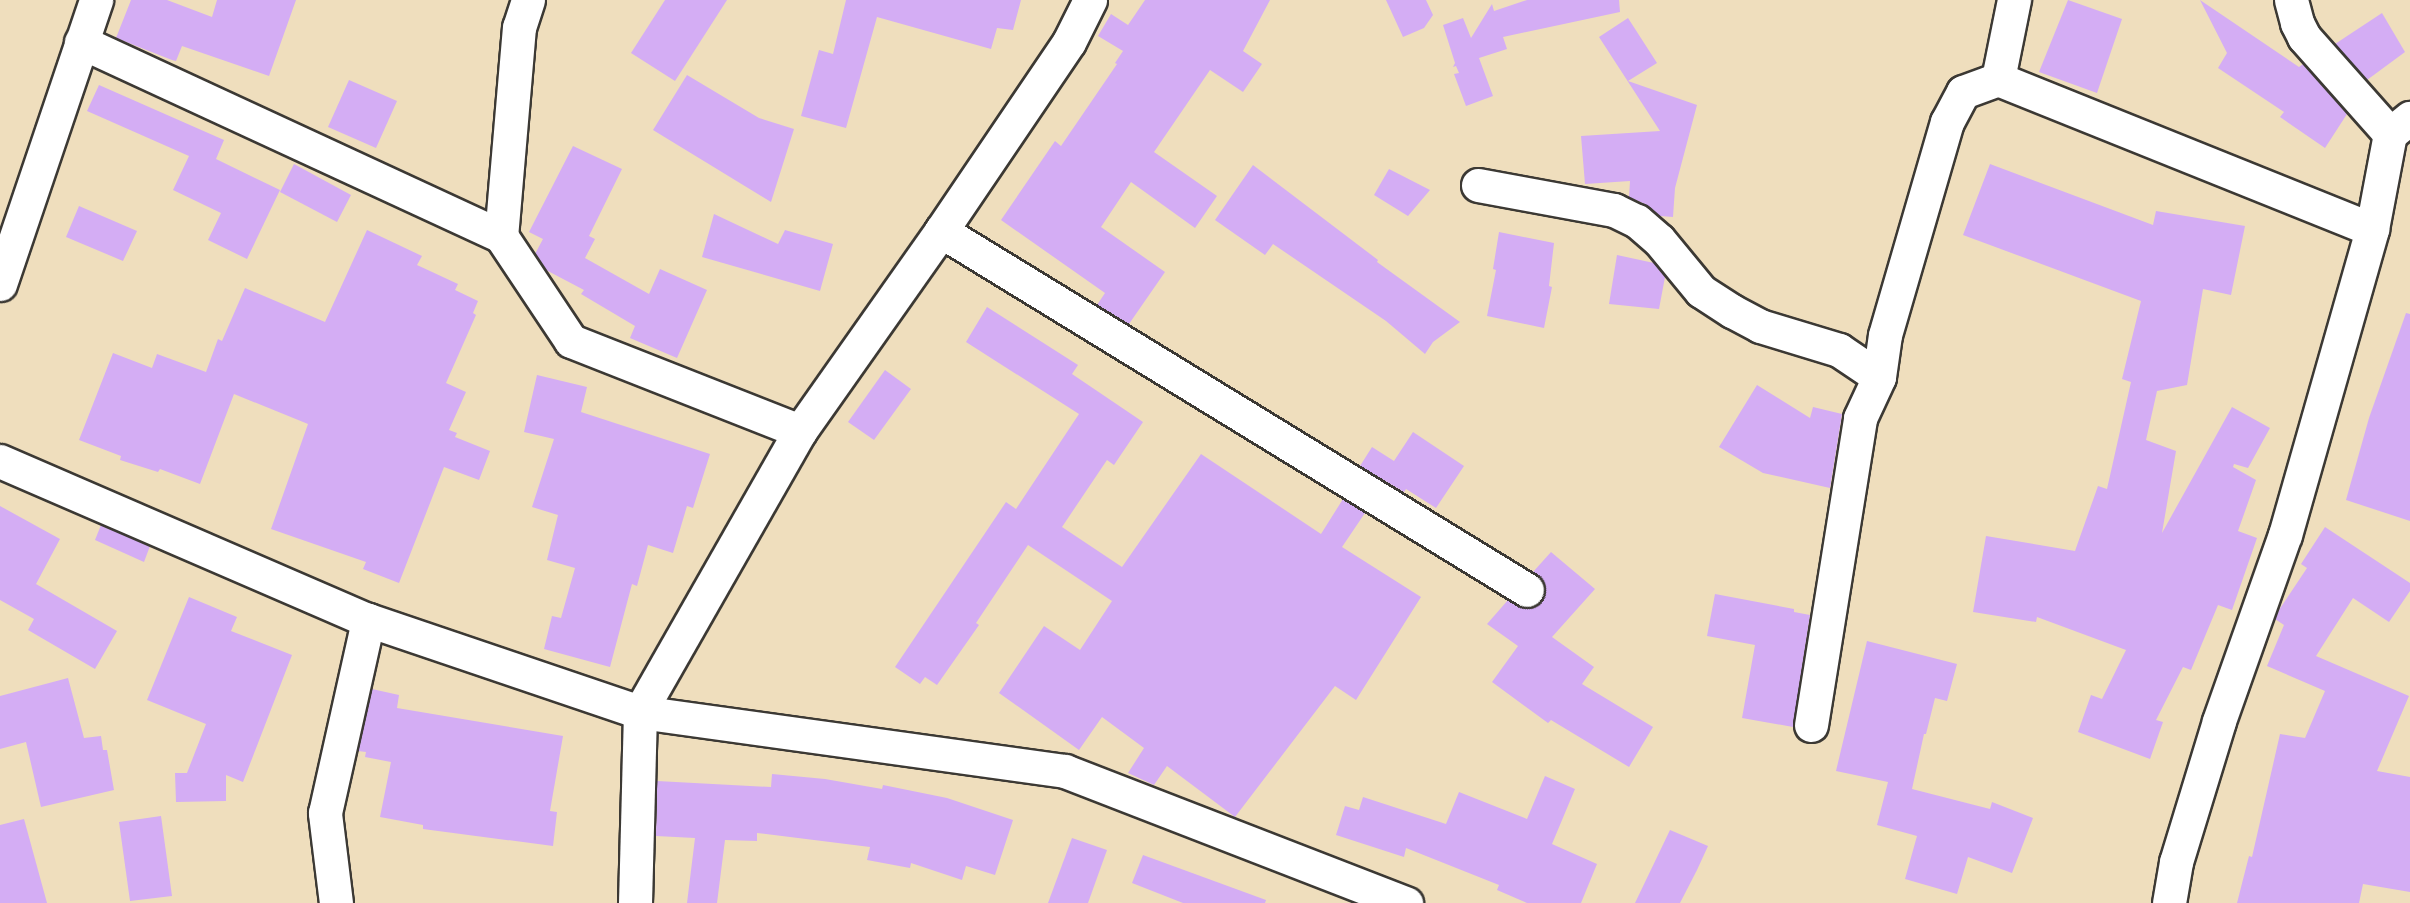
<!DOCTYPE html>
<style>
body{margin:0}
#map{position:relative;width:2410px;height:903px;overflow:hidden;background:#efdebd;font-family:Vollkorn,serif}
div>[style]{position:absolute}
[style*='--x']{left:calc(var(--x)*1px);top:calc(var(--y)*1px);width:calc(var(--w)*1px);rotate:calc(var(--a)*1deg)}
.building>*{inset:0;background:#d4adf4}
.roads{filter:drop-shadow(2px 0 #3c3934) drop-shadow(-2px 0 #3c3934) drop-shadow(0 2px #3c3934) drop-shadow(0 -2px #3c3934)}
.street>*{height:33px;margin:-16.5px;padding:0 16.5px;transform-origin:16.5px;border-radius:16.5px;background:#fff}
span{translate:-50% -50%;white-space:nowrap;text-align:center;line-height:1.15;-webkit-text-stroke:6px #fcf5e5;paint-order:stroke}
</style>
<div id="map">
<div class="building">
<div style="clip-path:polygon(131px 0,167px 0,212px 17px,217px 0,296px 0,269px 76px,182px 46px,176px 61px,172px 60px,116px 38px)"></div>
<div style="clip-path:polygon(665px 0,727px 0,675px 81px,631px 53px)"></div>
<div style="clip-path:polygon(846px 0,1021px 0,1013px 30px,997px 28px,991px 49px,877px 17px,846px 128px,801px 116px,819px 50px,833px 54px)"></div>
<div style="clip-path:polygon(1145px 0,1270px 0,1243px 51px,1262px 64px,1243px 92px,1210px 70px,1154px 152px,1217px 196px,1195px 228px,1131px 182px,1101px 227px,1165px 272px,1129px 324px,1097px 305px,1105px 293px,1001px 220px,1055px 141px,1061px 146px,1117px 64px,1115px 63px,1123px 51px,1098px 36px,1111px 14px,1128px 25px)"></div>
<div style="clip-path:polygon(1386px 0,1426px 0,1433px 15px,1424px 28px,1403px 37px)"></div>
<div style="clip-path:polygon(1527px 0,1619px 0,1620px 12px,1503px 37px,1507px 49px,1479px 58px,1493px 96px,1466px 106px,1454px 74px,1459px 73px,1456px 66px,1453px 67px,1455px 63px,1443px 25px,1463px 18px,1471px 38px,1492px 4px,1494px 11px)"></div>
<div style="clip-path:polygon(2068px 0,2122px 19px,2097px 93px,2039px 72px)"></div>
<div style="clip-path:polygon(2200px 0,2299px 67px,2303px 64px,2347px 114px,2325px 148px,2280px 117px,2284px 112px,2218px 68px,2227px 53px)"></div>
<div style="clip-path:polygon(2382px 13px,2405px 52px,2367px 80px,2335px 44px)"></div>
<div style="clip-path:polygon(1628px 18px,1657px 63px,1628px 81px,1697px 105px,1675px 188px,1673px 217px,1660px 216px,1645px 204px,1629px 197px,1630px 181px,1585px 184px,1581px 136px,1660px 131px,1599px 37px)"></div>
<div style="clip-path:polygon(687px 75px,759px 118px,794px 129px,771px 202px,653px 130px)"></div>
<div style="clip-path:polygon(349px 80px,397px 101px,376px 148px,328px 127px)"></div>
<div style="clip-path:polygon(99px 85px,224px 140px,216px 159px,280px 190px,247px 259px,208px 240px,221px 213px,173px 190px,189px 156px,87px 111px)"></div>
<div style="clip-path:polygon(573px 146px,622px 169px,589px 236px,595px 239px,585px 258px,649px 294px,660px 269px,707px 290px,677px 358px,630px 338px,635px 326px,581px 294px,584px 290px,546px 270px,535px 254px,543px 239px,529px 232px)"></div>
<div style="clip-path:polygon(294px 164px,351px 195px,337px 222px,280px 192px)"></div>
<div style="clip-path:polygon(1990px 164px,2153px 225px,2156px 211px,2245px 226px,2231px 295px,2203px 289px,2187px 385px,2157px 391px,2146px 440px,2176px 451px,2162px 533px,2232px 407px,2270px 428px,2248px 468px,2234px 464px,2233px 467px,2256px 480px,2238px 531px,2257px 538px,2232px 610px,2218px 605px,2191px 670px,2183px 667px,2156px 720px,2163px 722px,2150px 759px,2078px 732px,2091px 695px,2102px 699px,2126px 650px,2037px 617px,2036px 622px,1973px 612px,1986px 536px,2075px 551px,2098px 486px,2107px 489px,2131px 382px,2122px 379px,2141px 301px,1963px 235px)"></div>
<div style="clip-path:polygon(1253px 165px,1378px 260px,1377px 262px,1460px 322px,1433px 342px,1425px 354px,1386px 321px,1273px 244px,1265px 255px,1215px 220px)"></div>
<div style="clip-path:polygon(1389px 169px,1430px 190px,1408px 216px,1374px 195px)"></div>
<div style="clip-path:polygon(79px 206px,137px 231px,123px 261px,66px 237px)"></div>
<div style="clip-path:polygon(714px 214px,778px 244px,785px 230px,833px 244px,820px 291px,702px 257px)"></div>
<div style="clip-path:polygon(367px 230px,422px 256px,417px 265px,458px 284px,455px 290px,478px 301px,473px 313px,476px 315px,446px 383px,466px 392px,449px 430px,457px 433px,455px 437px,490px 451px,479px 480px,444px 467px,399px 583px,363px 569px,366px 562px,271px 529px,308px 424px,234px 394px,200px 484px,160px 469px,158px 472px,120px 460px,121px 456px,79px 440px,113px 353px,152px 368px,157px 354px,206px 372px,218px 339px,222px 341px,245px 288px,325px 322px)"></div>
<div style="clip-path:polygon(1499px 232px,1554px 243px,1549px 286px,1552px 287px,1544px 328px,1487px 316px,1496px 270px,1493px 269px)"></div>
<div style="clip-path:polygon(1617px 255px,1654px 263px,1665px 277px,1659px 309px,1609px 304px)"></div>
<div style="clip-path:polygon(987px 307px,1078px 365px,1072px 374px,1143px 422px,1114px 465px,1107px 460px,1062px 527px,1122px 567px,1201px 454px,1321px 534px,1343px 499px,1365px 513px,1342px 547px,1421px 597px,1356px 700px,1335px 686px,1235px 817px,1167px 766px,1154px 785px,1128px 773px,1144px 748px,1102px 717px,1079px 750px,999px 693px,1044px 626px,1080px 650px,1112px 601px,1028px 545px,976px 623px,979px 625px,937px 685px,925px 677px,920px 684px,895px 667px,1006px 502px,1016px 509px,1079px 414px,966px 342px)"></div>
<div style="clip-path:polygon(2406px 313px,2410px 314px,2410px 521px,2346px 500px,2369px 418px)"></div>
<div style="clip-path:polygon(885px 370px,911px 389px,874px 440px,848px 422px)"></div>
<div style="clip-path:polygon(537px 375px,587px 387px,581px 412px,710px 454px,693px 508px,687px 506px,673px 553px,648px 545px,637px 586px,632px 584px,610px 667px,544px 649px,552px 616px,561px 618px,575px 568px,547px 560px,558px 515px,532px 507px,554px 439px,524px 432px)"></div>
<div style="clip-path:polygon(1757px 385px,1810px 418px,1813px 407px,1842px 414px,1830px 488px,1763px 473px,1719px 447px)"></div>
<div style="clip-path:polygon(1413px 432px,1464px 466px,1436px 508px,1406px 489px,1404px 492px,1360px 466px,1372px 447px,1394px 461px)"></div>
<div style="clip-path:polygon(0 506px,60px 539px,36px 584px,117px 631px,95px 669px,28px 630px,34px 619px,0 600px)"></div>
<div style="clip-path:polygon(101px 525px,150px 546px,144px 562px,95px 540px)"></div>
<div style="clip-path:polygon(2325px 527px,2410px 583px,2410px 591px,2389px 622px,2353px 598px,2316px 656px,2409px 696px,2377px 771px,2410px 777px,2410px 892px,2363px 884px,2359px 903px,2237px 903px,2249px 856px,2252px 857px,2280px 734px,2305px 738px,2325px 691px,2267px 666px,2284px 625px,2275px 619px,2277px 613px,2307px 568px,2301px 564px)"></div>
<div style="clip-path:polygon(1551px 552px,1595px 589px,1552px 637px,1594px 667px,1582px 684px,1653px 727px,1629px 767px,1551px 720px,1548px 723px,1492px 682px,1518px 646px,1487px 624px,1508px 600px,1527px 609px,1535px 607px,1543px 600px,1546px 591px,1544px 582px,1533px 572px)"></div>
<div style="clip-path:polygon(1715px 594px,1794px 609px,1794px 612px,1810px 615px,1793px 727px,1742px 718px,1755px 645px,1707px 636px)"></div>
<div style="clip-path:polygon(189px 597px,237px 617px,231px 631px,292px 655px,243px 782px,226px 775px,226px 801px,176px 802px,175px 773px,187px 773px,206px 724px,147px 700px)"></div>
<div style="clip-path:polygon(1867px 641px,1957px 664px,1947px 701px,1935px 698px,1926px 734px,1924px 734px,1912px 789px,1990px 809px,1992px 802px,2033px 818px,2012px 873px,1968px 857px,1957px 894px,1905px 879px,1917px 836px,1877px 825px,1888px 782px,1836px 771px)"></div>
<div style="clip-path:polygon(68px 678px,84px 738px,101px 736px,103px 750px,107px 750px,114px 790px,41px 807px,26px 742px,0 749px,0 696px)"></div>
<div style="clip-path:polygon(372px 689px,399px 695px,397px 708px,563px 736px,550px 811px,557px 812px,553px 846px,423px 829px,423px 825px,380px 817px,391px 762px,365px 757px,366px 752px,358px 751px)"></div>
<div style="clip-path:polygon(772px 774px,825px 779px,882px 789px,883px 785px,947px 798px,1013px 820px,995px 875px,966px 866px,962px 880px,911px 863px,910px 868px,867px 860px,870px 847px,757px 833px,757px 841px,725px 840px,717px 903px,687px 903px,695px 838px,656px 836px,657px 781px,771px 787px)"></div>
<div style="clip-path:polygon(1545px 776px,1575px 789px,1552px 844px,1597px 864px,1581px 903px,1527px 903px,1497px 890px,1499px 885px,1406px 848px,1404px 857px,1336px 835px,1345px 806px,1359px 810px,1363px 797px,1446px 824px,1459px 792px,1527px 819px)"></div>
<div style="clip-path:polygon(161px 816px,172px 896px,130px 901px,119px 822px)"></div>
<div style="clip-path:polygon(24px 819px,47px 903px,0 903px,0 825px)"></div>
<div style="clip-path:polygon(1670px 830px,1708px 846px,1697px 870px,1680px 903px,1635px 903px)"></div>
<div style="clip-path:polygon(1072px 838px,1107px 850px,1088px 903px,1048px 903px)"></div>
<div style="clip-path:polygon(1143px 855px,1266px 900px,1265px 903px,1183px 903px,1132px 883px)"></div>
</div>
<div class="roads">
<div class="street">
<div style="--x:528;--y:0;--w:28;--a:108"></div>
<div style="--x:519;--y:27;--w:210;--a:94.9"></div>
<div style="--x:501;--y:236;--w:126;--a:56.3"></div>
<div style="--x:571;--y:341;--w:246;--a:21.5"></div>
<div style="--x:800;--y:431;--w:323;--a:119.7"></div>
<div style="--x:640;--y:712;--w:191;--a:91.5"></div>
<div style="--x:2291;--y:0;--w:24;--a:75"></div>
<div style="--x:2297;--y:23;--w:16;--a:63"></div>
<div style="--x:2304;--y:37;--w:130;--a:48.4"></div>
<div style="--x:81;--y:42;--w:463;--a:24.8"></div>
<div style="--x:1998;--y:79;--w:403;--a:21.9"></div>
<div style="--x:1478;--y:185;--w:138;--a:10.4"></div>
<div style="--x:1614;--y:210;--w:25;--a:26"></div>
<div style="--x:1637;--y:221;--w:29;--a:41"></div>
<div style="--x:1659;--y:240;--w:66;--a:50.5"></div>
<div style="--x:1701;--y:291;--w:37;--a:33"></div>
<div style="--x:1732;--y:311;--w:32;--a:28"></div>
<div style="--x:1760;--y:326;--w:83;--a:16.9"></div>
<div style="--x:1839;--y:350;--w:48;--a:34"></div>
<div style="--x:941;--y:231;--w:687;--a:31.49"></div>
<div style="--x:0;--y:284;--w:300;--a:-71.3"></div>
<div style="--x:800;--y:431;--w:245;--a:-54.8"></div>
<div style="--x:941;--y:231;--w:228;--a:-55.9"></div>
<div style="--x:1069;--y:42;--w:47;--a:-63.4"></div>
<div style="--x:0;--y:461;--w:401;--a:23.4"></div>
<div style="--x:368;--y:620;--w:287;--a:18.7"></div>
<div style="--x:640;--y:712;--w:429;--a:7.9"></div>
<div style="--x:1065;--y:771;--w:366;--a:21.2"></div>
<div style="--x:1811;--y:725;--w:311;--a:-80.9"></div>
<div style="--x:1860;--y:418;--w:45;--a:-65.1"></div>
<div style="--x:1879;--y:377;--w:42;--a:-81.9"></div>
<div style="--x:1885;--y:335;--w:222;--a:-73.8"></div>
<div style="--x:1947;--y:122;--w:34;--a:-62"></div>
<div style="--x:1963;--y:92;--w:37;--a:-20"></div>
<div style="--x:1998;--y:79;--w:81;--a:-78.6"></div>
<div style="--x:336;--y:903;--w:91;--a:-97"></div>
<div style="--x:325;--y:813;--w:198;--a:-77.4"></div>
<div style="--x:2169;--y:903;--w:42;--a:-80.3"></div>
<div style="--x:2176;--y:862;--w:147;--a:-73"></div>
<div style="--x:2219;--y:721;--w:197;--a:-70.5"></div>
<div style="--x:2285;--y:535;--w:318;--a:-74.1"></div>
<div style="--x:2372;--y:229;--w:97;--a:-79.3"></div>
<div style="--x:2390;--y:134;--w:26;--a:-39"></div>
</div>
</div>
</div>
